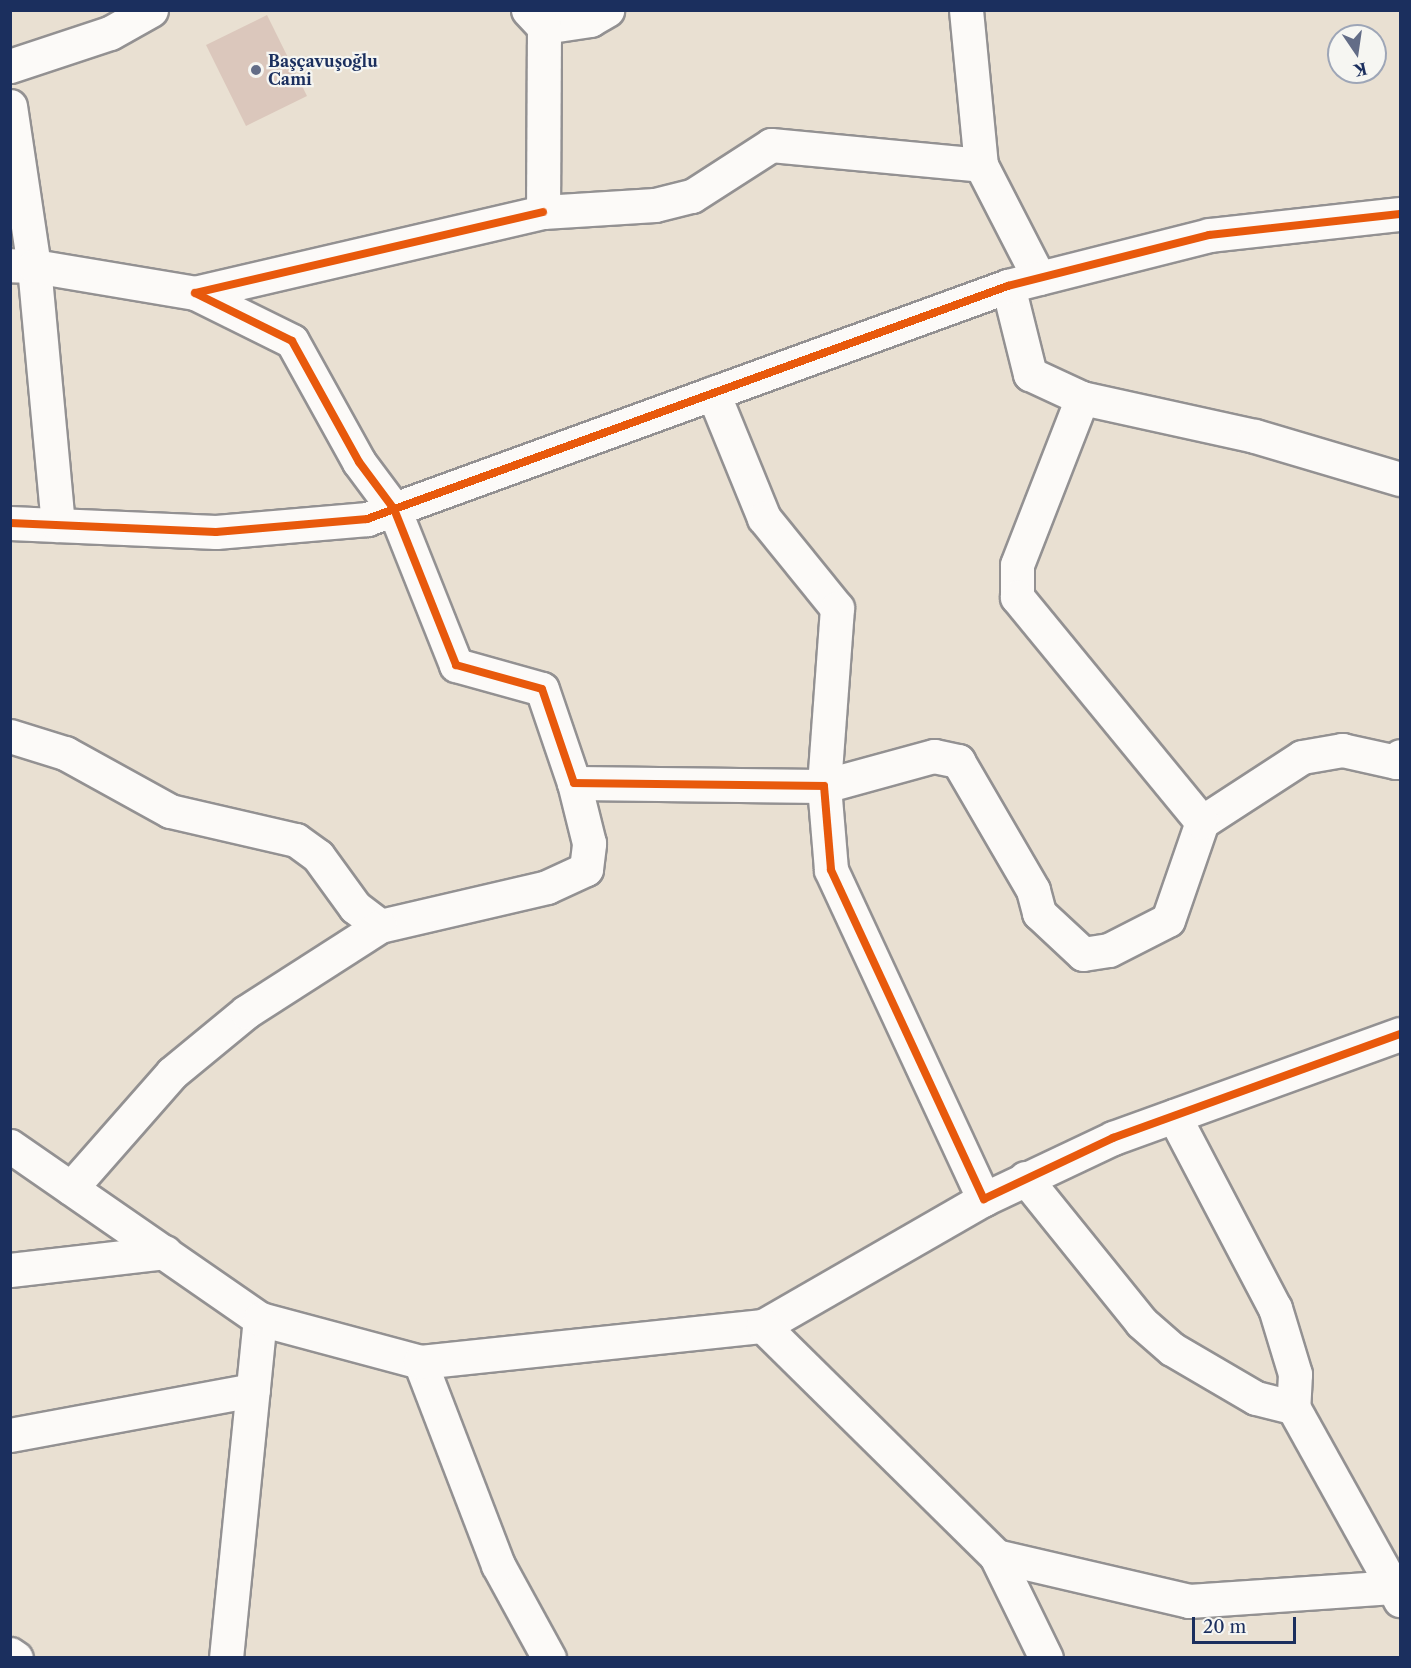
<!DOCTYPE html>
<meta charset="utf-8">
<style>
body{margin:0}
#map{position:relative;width:1411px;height:1668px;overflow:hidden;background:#e9e0d2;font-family:"Libre Caslon Text",serif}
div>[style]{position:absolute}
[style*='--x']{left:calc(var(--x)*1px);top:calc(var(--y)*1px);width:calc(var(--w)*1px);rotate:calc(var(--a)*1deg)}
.building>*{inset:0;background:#dbc7bc}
.roads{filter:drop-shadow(2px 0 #939192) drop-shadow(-2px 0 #939192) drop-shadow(0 2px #939192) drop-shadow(0 -2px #939192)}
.minor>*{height:33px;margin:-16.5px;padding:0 16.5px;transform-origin:16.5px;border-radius:16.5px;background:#fcfaf8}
.cycleway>*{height:8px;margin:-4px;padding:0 4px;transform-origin:4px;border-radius:4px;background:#e8590c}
.dots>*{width:16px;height:16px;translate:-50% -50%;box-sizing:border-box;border:3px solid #f6f6f2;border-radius:50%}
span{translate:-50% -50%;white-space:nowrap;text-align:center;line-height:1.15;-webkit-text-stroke:4.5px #f6f6f2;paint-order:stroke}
.poi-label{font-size:16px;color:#1b2f5e;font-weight:700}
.left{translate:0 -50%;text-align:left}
.frame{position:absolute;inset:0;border:12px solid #1b2f5e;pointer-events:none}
.north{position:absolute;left:1327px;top:24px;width:60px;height:60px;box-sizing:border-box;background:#f6f6f2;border:2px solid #9ea6b7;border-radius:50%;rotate:167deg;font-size:16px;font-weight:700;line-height:24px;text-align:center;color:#1b2f5e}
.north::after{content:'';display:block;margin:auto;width:21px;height:27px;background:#636d87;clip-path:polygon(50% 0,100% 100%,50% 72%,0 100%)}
.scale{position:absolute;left:1192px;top:1617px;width:104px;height:27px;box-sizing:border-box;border:3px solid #1b2f5e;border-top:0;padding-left:8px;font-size:18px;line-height:21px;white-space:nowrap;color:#1b2f5e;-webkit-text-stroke:4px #f6f6f2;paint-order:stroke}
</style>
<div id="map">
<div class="building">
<div style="clip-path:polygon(267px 15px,307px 96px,246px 126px,206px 45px)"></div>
</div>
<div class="roads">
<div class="minor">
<div style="--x:528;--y:10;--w:23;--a:47"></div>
<div style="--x:544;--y:27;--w:47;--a:-8.7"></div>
<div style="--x:590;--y:20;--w:20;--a:-30"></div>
<div style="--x:966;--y:10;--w:156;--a:84.5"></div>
<div style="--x:981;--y:165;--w:127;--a:62.8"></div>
<div style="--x:544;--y:27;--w:185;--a:90.3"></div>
<div style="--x:543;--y:212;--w:112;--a:-3.6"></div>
<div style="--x:655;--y:205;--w:38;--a:-14"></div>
<div style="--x:692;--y:196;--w:94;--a:-32.8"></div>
<div style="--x:771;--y:145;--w:211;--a:5.4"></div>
<div style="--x:10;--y:66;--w:105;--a:-18.3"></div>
<div style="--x:110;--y:33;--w:47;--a:-29.3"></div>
<div style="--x:10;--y:106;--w:162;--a:81.5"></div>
<div style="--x:34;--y:266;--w:24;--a:-178"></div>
<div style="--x:543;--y:212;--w:357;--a:166.9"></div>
<div style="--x:195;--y:293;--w:108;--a:26.3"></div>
<div style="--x:292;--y:341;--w:138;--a:61"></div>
<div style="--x:359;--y:462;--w:59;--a:53.3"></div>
<div style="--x:394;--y:509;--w:168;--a:68.3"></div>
<div style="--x:456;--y:665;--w:89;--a:15.6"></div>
<div style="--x:542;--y:689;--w:99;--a:71.2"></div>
<div style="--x:574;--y:783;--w:250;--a:0.7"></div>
<div style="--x:824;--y:786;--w:84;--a:85.2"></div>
<div style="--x:831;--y:870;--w:363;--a:65.1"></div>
<div style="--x:984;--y:1199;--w:143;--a:-25.3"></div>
<div style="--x:1113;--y:1138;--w:305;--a:-19.9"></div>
<div style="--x:1008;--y:286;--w:91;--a:76"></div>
<div style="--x:1030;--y:374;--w:57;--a:24.8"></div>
<div style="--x:1082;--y:398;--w:177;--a:12.4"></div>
<div style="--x:1255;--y:436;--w:151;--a:16.5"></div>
<div style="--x:713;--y:393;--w:135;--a:67.8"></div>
<div style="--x:764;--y:518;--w:116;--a:51"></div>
<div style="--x:837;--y:608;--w:178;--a:94.2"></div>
<div style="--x:824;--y:786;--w:114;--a:-15.3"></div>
<div style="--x:934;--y:756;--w:25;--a:12"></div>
<div style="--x:958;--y:761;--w:149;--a:59.8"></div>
<div style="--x:1033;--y:890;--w:24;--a:75"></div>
<div style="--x:1039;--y:913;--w:60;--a:43"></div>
<div style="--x:1083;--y:954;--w:26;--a:-9"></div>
<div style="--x:1109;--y:950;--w:66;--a:-27"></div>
<div style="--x:1168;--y:920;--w:104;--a:-70.9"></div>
<div style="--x:1202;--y:822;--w:119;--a:-33"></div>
<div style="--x:1302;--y:757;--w:41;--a:-9.9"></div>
<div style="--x:1342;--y:750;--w:55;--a:12.5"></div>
<div style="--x:1396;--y:762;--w:7;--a:-56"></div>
<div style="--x:1082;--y:398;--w:179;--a:111.3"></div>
<div style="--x:1017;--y:565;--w:32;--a:90"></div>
<div style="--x:1017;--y:597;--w:291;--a:50.6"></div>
<div style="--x:10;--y:523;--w:206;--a:2.5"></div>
<div style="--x:216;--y:532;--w:152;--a:-4.9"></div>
<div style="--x:367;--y:519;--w:682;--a:-19.98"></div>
<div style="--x:1008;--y:286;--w:207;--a:-14.2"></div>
<div style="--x:1209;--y:235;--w:192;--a:-6.3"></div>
<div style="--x:58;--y:525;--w:260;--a:-95.3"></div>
<div style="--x:34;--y:266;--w:163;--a:9.5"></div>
<div style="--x:10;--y:736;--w:58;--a:17.2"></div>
<div style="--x:65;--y:753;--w:120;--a:28.9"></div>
<div style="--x:170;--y:811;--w:129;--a:13"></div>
<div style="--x:296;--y:840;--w:27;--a:36"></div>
<div style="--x:318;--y:856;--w:63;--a:54"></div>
<div style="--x:355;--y:907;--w:31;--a:37"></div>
<div style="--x:380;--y:926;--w:171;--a:-13.1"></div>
<div style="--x:547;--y:887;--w:43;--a:-24.8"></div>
<div style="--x:586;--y:869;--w:26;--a:-83"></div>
<div style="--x:589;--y:843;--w:62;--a:-104"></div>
<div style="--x:1174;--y:1116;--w:217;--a:62.3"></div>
<div style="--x:1275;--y:1308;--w:69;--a:73.1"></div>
<div style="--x:1295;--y:1374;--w:33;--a:93"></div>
<div style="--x:1293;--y:1407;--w:206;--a:60.9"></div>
<div style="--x:10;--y:1146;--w:304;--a:34.7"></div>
<div style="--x:1025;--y:1178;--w:185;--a:51.1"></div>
<div style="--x:1141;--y:1322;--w:41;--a:41.1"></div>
<div style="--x:1172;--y:1349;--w:97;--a:30.3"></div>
<div style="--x:1256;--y:1398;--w:38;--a:14"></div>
<div style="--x:71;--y:1188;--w:153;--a:-48.7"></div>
<div style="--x:172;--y:1073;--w:96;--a:-39.5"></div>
<div style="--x:246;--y:1012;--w:159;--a:-32.7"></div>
<div style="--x:10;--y:1270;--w:156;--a:-6.6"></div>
<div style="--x:763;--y:1326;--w:255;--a:-29.9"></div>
<div style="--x:10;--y:1435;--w:247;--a:-10.5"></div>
<div style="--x:10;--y:1654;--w:7;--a:34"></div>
<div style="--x:226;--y:1658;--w:341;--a:-84.3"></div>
<div style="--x:260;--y:1319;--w:166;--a:15"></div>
<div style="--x:549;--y:1658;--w:106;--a:-118.7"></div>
<div style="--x:498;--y:1565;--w:217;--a:-111"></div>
<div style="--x:420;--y:1362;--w:345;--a:-6"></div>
<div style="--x:763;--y:1326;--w:327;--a:44.6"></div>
<div style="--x:1046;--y:1658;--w:114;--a:-116.1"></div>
<div style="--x:996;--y:1556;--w:198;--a:13.1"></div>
<div style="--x:1189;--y:1601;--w:204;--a:-3.9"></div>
<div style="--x:1393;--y:1587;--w:15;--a:62"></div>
</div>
</div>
<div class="cycleway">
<div style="--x:543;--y:212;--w:357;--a:166.9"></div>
<div style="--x:195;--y:293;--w:108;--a:26.3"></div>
<div style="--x:292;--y:341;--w:138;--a:61"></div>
<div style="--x:359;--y:462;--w:59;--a:53.3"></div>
<div style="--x:394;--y:509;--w:168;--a:68.3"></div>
<div style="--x:456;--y:665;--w:89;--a:15.6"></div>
<div style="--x:542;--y:689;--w:99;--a:71.2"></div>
<div style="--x:574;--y:783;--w:250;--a:0.7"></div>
<div style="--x:824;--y:786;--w:84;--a:85.2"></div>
<div style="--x:831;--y:870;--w:363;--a:65.1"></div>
<div style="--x:984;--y:1199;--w:143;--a:-25.3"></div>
<div style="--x:1113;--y:1138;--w:305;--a:-19.9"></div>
<div style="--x:10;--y:523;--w:206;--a:2.5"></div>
<div style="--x:216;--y:532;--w:152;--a:-4.9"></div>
<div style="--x:367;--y:519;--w:682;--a:-19.98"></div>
<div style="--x:1008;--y:286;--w:207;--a:-14.2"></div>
<div style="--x:1209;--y:235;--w:192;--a:-6.3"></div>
</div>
<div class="dots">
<div style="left:256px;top:70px;background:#636d87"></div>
</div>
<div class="poi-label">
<span class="left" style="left:268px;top:70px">Başçavuşoğlu<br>Cami</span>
</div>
<div class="frame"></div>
<div class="north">K</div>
<div class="scale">20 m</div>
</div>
